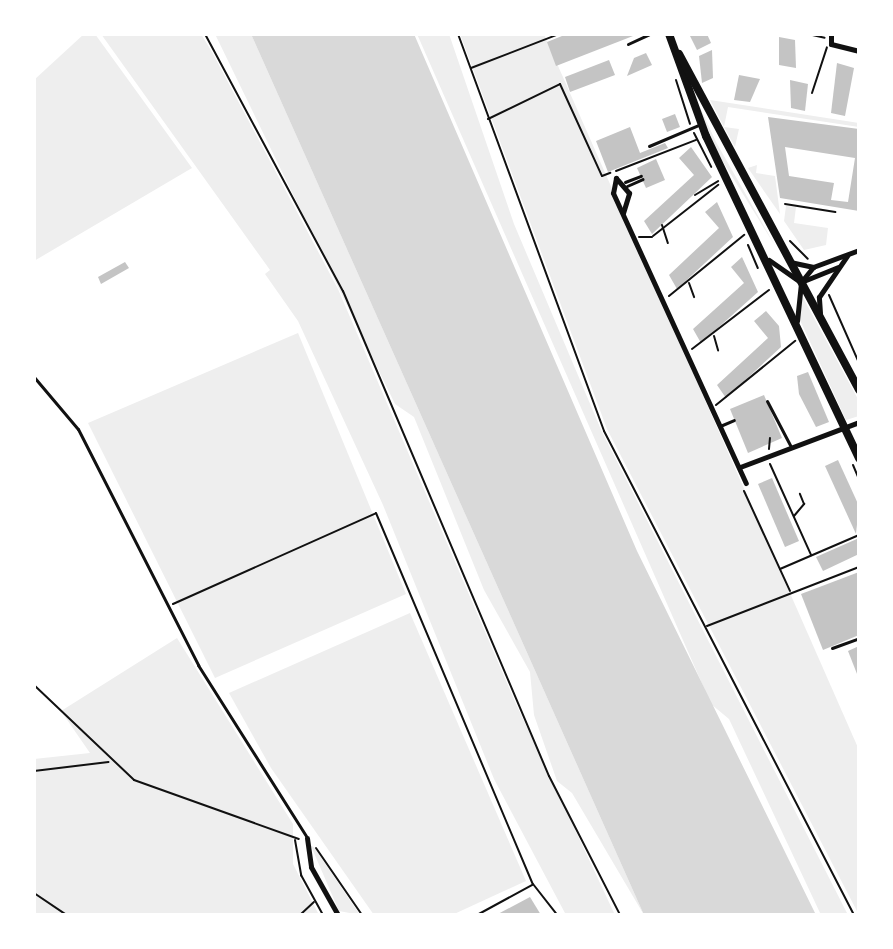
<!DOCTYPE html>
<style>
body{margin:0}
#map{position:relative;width:893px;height:949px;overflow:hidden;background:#fff;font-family:"Varela Round",sans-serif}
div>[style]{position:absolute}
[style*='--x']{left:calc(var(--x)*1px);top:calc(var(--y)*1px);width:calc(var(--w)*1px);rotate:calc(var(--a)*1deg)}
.green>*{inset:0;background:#eee}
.water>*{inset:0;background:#d9d9d9}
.building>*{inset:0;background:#c4c4c4}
.path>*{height:2px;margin:-1px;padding:0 1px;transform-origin:1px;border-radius:1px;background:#111}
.service>*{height:3px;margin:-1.5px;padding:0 1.5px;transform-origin:1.5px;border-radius:1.5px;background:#111}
.minor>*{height:5px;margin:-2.5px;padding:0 2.5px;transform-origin:2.5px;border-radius:2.5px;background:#111}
.secondary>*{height:8px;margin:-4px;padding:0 4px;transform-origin:4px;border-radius:4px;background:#111}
span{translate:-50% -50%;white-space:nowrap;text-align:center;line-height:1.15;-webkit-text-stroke:6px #fff;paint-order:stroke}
.frame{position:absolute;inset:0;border:36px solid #fff;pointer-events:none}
</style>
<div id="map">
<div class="green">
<div style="clip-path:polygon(84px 34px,95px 34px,192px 168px,34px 261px,34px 80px)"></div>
<div style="clip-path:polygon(101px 34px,201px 34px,212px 52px,338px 289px,516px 704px,615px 915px,566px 915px,494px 779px,383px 505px,298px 321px,265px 274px,270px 270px)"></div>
<div style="clip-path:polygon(215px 34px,251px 34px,644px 915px,572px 793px,557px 781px,534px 715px,530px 672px,484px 590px,414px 417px,395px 404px)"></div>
<div style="clip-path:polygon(417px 34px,449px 34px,514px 224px,602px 432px,848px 915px,821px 915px,729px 719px,711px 704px)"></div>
<div style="clip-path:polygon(460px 34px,544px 34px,859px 750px,859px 915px,607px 429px)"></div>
<div style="clip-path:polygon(710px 100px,859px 123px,859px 127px,728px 107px,724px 127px,739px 129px,735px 147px,724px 127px)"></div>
<div style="clip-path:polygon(699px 105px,716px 142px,777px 249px,712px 144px)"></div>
<div style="clip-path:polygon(757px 165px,756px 173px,775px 176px,780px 214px,748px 168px)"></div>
<div style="clip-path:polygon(786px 206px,796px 207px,794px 223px,828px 228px,826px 245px,804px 250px,784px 221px)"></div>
<div style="clip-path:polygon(800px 292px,859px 401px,859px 416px,846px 420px,799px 318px)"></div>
<div style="clip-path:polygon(298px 333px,406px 594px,215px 678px,88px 423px)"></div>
<div style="clip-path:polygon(410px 613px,526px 881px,452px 915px,374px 915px,271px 768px,229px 693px)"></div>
<div style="clip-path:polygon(177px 638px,293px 824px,293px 864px,319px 915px,34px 915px,34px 759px,90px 753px,61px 711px)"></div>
<div style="clip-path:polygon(311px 846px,314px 847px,360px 915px,339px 911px)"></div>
</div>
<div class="water">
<div style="clip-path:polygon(251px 34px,414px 34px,637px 551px,816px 915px,644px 915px)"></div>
</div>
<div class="building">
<div style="clip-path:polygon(567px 34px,632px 34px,633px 36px,556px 66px,547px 42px)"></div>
<div style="clip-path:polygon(689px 34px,707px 34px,711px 43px,697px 50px)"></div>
<div style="clip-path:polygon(779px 37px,795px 40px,796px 68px,779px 65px)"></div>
<div style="clip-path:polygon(712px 50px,713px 78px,702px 83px,699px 56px)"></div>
<div style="clip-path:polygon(646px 53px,652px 65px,627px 76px,634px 58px)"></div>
<div style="clip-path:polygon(609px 60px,615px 75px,570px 92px,565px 77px)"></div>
<div style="clip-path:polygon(837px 63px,854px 68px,845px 116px,831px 113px)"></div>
<div style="clip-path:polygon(739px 75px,760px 79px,750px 102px,734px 100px)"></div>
<div style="clip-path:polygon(790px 80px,808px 84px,805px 111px,791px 108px)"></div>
<div style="clip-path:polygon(675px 114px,680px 127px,667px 132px,662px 119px)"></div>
<div style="clip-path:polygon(evenodd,768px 117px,859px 129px,859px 211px,780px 198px,768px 117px,785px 147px,855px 158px,848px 202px,831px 200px,834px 183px,789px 176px,785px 147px)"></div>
<div style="clip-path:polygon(630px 127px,640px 153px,665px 143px,668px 148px,608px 172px,596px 141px)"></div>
<div style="clip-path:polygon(691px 147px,712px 177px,652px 234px,644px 221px,694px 175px,679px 158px)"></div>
<div style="clip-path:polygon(656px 159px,665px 180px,646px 188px,637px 168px)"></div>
<div style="clip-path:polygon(717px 202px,733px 237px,677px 289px,669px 275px,719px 228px,705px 212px)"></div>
<div style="clip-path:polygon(742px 257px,758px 292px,701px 343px,693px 329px,744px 283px,731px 267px)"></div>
<div style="clip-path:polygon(125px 262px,129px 268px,101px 284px,98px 277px)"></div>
<div style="clip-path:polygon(766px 311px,779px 326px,781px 347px,726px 398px,717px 385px,768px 338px,754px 321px)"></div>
<div style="clip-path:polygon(808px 372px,829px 422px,816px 427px,799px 394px,797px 376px)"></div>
<div style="clip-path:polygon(764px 395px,782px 438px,748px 453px,730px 409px)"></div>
<div style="clip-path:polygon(838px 460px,859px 506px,856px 534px,825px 466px)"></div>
<div style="clip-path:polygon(772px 478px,799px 541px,785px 547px,758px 484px)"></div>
<div style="clip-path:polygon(859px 538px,859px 554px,823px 571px,816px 557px)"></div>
<div style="clip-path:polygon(859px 572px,859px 635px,823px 650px,801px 594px)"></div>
<div style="clip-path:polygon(859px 646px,859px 679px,848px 651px)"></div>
<div style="clip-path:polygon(530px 897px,541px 915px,496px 915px)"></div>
</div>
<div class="path">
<div style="--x:205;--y:34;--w:292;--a:61.8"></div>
<div style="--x:343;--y:291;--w:527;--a:66.99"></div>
<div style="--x:549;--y:776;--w:156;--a:62.9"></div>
<div style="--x:458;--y:34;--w:423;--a:69.8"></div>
<div style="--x:604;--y:431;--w:545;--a:62.68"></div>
<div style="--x:808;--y:34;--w:17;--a:13"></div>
<div style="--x:471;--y:68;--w:94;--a:-21.1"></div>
<div style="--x:676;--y:80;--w:46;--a:72.3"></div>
<div style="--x:812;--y:93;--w:48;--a:-71.9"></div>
<div style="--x:488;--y:119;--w:80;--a:-25.9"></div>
<div style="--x:560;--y:84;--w:101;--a:65.5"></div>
<div style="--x:602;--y:176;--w:9;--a:-21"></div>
<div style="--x:694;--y:133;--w:38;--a:63"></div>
<div style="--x:616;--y:171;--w:86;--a:-21.2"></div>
<div style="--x:695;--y:195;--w:27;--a:-31"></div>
<div style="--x:785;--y:204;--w:51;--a:9.1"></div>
<div style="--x:662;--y:225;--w:19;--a:72"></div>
<div style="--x:653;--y:236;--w:83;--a:-38.1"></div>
<div style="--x:639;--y:237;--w:13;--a:0"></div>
<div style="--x:790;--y:241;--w:25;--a:45"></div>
<div style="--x:748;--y:245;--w:25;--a:67"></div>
<div style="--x:689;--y:283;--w:15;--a:70"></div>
<div style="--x:829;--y:295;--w:74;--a:66.2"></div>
<div style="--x:669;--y:296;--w:97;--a:-39.1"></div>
<div style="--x:714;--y:336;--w:15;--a:74"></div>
<div style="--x:692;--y:349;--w:97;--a:-37.5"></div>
<div style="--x:716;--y:405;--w:102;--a:-39"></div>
<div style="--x:769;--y:449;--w:11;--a:-85"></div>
<div style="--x:770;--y:464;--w:100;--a:65.7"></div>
<div style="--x:853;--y:465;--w:15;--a:67"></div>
<div style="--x:744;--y:491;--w:110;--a:65.3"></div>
<div style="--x:794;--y:516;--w:16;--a:-50"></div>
<div style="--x:804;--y:504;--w:11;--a:-112"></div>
<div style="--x:780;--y:569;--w:86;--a:-23.3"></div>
<div style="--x:173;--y:604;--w:222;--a:-24.1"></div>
<div style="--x:376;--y:513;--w:403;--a:67.1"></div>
<div style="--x:533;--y:884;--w:39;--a:52"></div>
<div style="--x:707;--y:626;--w:163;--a:-21.2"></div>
<div style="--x:34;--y:685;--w:138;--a:43.5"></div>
<div style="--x:134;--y:780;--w:175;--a:19.7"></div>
<div style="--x:34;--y:771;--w:75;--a:-6.9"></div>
<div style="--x:295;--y:840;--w:36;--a:80"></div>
<div style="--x:301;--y:875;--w:46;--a:61.2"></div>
<div style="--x:316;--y:848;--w:81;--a:55.5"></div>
<div style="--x:34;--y:893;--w:40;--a:34"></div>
<div style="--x:300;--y:915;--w:19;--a:-43"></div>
<div style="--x:477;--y:915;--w:63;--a:-28.6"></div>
</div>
<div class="service">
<div style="--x:628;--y:44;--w:23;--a:-25"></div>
<div style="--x:649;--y:146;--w:56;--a:-22.9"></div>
<div style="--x:625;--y:182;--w:17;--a:-21"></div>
<div style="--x:627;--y:186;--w:17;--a:-24"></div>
<div style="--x:34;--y:377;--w:68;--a:49.8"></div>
<div style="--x:78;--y:429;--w:265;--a:63"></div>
<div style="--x:198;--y:665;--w:202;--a:57.7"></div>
<div style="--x:767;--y:401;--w:50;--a:62.4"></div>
<div style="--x:720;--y:426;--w:15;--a:-23"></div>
<div style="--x:832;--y:648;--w:29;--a:-20"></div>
</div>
<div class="minor">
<div style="--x:831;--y:34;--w:10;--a:90"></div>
<div style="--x:831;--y:44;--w:29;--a:14"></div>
<div style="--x:623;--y:213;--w:21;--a:-73"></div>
<div style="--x:629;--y:193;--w:20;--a:-131"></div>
<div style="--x:616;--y:178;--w:15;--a:101"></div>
<div style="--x:613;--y:193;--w:319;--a:65.4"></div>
<div style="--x:769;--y:260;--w:39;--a:35"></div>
<div style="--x:801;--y:282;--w:40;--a:-22"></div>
<div style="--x:790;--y:262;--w:24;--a:12"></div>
<div style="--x:820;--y:313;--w:16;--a:-94"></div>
<div style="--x:819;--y:297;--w:50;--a:-55.7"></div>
<div style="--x:797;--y:321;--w:39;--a:-84"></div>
<div style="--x:801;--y:282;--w:19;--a:-51"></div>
<div style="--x:813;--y:267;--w:49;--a:-20.3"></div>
<div style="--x:740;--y:467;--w:127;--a:-20.7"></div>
<div style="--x:307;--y:838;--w:29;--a:82"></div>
<div style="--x:311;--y:867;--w:55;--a:60.6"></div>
</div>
<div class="secondary">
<div style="--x:669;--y:34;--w:109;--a:70.1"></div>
<div style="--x:706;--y:136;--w:357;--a:64.6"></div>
<div style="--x:679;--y:54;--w:381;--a:61.8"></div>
</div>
<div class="frame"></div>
</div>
